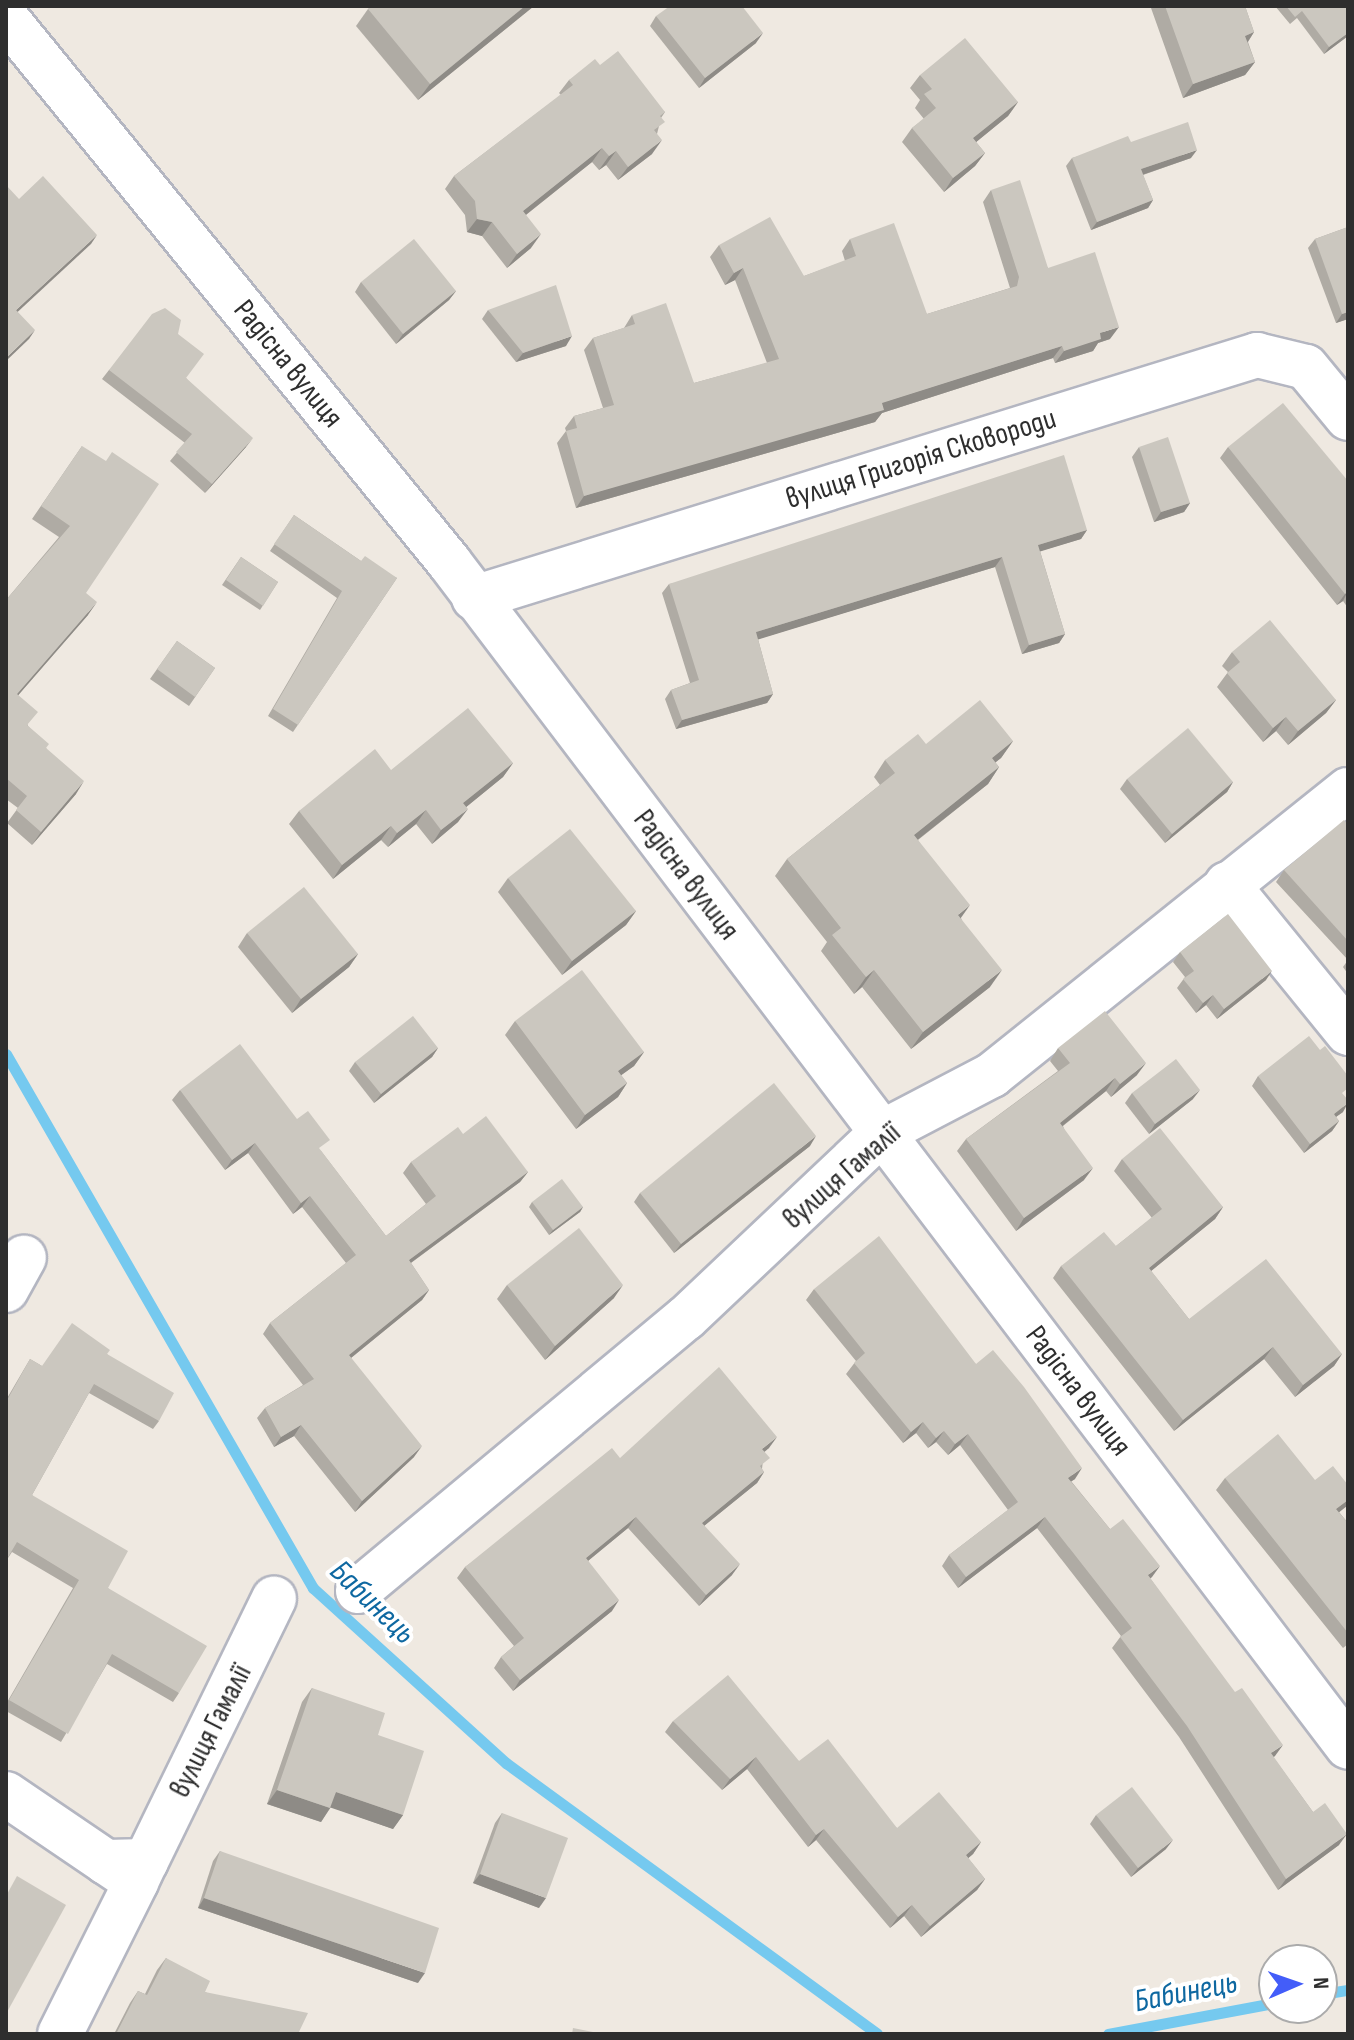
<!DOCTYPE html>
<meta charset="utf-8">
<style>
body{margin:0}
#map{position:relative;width:1354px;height:2040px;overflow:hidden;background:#efe9e1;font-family:"Sofia Sans Condensed",sans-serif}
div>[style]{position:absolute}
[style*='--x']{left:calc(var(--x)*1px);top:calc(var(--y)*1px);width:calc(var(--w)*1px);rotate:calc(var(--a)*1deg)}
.stream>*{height:11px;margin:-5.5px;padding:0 5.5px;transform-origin:5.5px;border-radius:5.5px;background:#75c9ef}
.roads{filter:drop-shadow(2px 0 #b4b6c1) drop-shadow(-2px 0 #b4b6c1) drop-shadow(0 2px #b4b6c1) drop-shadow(0 -2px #b4b6c1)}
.minor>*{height:44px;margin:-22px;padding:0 22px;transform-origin:22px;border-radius:22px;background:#fff}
.wall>*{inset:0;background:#afaba4}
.shaded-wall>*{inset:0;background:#8e8b86}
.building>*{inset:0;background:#cbc7bf}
span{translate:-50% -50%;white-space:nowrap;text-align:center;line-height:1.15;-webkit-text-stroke:8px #fff;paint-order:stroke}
.street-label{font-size:30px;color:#2e2e2e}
.water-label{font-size:32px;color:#0e68a1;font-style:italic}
.frame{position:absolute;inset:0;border:8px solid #2e2e2e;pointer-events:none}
.north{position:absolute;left:1258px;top:1944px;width:80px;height:80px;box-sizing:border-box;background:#fff;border:2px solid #ababab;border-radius:50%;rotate:88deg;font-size:22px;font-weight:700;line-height:32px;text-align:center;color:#2e2e2e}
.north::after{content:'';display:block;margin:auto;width:28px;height:36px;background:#435df9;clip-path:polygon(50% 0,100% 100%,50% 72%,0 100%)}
</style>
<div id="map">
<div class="stream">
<div style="--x:6;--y:1054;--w:616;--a:60.11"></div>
<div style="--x:313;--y:1588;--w:261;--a:42.2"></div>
<div style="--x:506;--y:1763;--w:459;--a:36.1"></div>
<div style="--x:1322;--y:1994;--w:26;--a:-9"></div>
<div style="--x:1108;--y:2034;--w:169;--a:-10.6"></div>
</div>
<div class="roads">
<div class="minor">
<div style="--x:6;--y:18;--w:702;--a:50.84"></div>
<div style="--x:449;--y:562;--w:1487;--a:52.81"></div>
<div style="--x:474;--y:598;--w:820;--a:-17.24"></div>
<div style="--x:1257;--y:355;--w:50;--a:13.8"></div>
<div style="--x:1306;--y:367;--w:66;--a:50.5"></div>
<div style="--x:1227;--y:884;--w:192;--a:50.9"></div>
<div style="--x:6;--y:1290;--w:37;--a:-61"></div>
<div style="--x:358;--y:1591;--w:427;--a:-39.8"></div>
<div style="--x:686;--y:1318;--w:271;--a:-43.4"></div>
<div style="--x:883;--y:1132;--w:123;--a:-27.6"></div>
<div style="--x:992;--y:1075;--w:456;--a:-38.7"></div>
<div style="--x:6;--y:1794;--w:121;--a:34.2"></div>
<div style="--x:106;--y:1862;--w:36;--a:34"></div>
<div style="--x:136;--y:1882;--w:23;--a:-65"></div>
<div style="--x:146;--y:1861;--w:40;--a:178.6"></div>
<div style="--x:146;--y:1861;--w:292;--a:-64"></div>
<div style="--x:60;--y:2034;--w:170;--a:-63.4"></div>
</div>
</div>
<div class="wall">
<div style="clip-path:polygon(372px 6px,534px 6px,418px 100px,356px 26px,368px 9px)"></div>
<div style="clip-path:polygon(1152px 6px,1245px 6px,1254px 32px,1248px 42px,1255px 62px,1245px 75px,1183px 98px,1151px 8px)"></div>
<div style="clip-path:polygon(1275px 6px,1348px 6px,1348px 36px,1324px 54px,1297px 18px,1290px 24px)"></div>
<div style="clip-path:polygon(656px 16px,756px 43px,699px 88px,650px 26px)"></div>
<div style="clip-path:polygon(600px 65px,665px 112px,661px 118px,652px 154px,618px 180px,606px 165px,599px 170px,592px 162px,526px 215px,531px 248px,507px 268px,482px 236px,467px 232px,465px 215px,445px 189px,454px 176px,561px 95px,559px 93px,569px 80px)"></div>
<div style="clip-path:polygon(920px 75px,1018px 102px,1008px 116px,976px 142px,985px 153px,975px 166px,944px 192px,902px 142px,912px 128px,924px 119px,915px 108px,920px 100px,910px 88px)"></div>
<div style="clip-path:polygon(1131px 142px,1191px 158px,1143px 175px,1153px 200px,1148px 208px,1091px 230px,1066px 166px,1072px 158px)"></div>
<div style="clip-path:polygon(991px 190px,1048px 268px,1110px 339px,1098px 343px,1093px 351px,1055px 363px,1053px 358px,882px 413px,875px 422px,576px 508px,557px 443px,566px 431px,565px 428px,574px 416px,603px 408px,584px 350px,593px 338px,624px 328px,632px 315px,694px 383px,767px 363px,735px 280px,725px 285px,710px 257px,719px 245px,804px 276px,845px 261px,842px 251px,850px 239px,927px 314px,1010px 288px,983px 202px)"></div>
<div style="clip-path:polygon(1348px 227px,1348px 319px,1336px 323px,1308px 248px,1315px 239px)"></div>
<div style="clip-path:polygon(361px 282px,456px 291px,449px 300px,396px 344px,355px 292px)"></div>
<div style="clip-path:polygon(488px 310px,566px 346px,516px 362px,482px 319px)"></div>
<div style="clip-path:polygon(178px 334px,186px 378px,246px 447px,205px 493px,170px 461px,185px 443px,102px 379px,109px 370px)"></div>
<div style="clip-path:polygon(82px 446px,86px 593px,88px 615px,18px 695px,28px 726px,46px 748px,76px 794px,32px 845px,7px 823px,18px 808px,6px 799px,6px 600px,59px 537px,32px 519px)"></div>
<div style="clip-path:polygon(1139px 447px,1190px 503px,1184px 512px,1154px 522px,1132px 457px)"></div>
<div style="clip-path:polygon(1228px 447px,1348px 481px,1348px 608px,1343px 601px,1337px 605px,1220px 458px)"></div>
<div style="clip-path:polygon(294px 515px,361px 561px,397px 578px,293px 732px,268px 716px,337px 598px,270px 551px)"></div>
<div style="clip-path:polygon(1087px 530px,1081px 539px,1040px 551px,1065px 634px,1059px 643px,1022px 654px,995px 567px,758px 639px,773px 694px,767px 703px,676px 729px,665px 699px,671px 690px,690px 683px,662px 593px,669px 584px)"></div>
<div style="clip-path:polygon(241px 557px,278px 582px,260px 610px,222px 585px)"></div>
<div style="clip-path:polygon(177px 641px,215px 668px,189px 706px,150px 679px)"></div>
<div style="clip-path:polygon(1232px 652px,1336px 700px,1326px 713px,1288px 745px,1276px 731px,1263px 742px,1217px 687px,1228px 672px,1222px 666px)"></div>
<div style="clip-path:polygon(1013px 741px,1001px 758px,995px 762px,999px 767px,988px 784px,918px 840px,961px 918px,990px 987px,911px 1049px,862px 987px,854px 994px,821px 951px,827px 942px,775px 876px,787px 859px,880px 785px,874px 777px,885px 760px,926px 744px)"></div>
<div style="clip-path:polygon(513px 763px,503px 777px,466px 807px,458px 822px,432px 844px,416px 824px,388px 847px,381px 840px,333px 879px,289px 824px,299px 811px,391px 770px)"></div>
<div style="clip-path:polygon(1127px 779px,1233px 782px,1227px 792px,1165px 843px,1120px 789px)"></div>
<div style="clip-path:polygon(1348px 825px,1348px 974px,1343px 967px,1348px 960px,1276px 882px,1284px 870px)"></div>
<div style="clip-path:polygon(508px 878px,636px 911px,626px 925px,562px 975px,498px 892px)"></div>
<div style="clip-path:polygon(247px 933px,358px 954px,349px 967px,292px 1013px,238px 947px)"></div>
<div style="clip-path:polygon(1180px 952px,1266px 980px,1217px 1019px,1206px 1005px,1196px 1013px,1177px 988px,1185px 977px,1173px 962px)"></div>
<div style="clip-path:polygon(515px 1021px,644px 1052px,634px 1066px,621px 1075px,627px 1083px,618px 1097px,576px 1129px,505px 1035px)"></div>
<div style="clip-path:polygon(438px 1048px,432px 1057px,374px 1103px,349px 1071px,355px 1062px)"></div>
<div style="clip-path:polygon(1058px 1048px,1137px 1075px,1111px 1097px,1106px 1091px,1063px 1126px,1084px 1180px,1016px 1231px,957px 1151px,966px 1139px,1058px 1071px,1050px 1061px)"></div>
<div style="clip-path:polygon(1258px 1076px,1344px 1096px,1343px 1112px,1336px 1117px,1339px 1121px,1332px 1131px,1304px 1153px,1252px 1086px)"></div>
<div style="clip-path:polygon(180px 1090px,321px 1151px,386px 1236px,426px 1204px,403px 1173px,411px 1162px,463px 1134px,528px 1172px,520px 1182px,411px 1263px,429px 1290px,422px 1300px,351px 1358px,414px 1457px,355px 1512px,294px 1436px,274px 1447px,257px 1418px,265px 1408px,303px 1385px,263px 1334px,270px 1323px,346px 1263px,302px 1207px,293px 1214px,248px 1153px,225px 1170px,172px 1100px)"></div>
<div style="clip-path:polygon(1132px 1093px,1193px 1099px,1149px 1134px,1125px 1103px)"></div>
<div style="clip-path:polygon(810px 1146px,674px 1253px,634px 1202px,640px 1193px)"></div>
<div style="clip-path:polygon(1122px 1159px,1223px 1207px,1215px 1219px,1151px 1271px,1189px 1319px,1342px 1354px,1334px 1366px,1295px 1397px,1264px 1359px,1174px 1431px,1053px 1278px,1061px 1266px,1116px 1246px,1152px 1218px,1114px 1171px)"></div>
<div style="clip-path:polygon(532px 1202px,583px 1207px,580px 1212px,549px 1235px,529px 1207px)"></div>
<div style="clip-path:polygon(507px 1285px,614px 1298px,545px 1360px,497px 1299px)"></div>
<div style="clip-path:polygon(814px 1289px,976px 1364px,1075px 1479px,1071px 1481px,1110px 1529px,1152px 1577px,1150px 1578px,1275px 1756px,1273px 1757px,1313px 1812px,1339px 1845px,1278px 1890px,1179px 1737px,1112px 1648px,1121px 1636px,1037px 1528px,958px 1588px,942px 1566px,949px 1555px,1008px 1510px,960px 1445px,948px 1455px,936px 1442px,928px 1448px,916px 1433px,903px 1443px,846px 1374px,856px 1361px,806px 1300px)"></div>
<div style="clip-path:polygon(107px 1354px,159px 1421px,153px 1429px,89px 1393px,32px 1495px,108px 1588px,179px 1693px,173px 1702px,107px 1664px,61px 1742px,6px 1711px,6px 1704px,73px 1588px,12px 1552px,6px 1561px,6px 1400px,30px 1359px,42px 1366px)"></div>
<div style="clip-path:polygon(769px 1448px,764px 1451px,762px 1469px,764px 1472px,757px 1483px,704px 1526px,732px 1575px,699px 1606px,628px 1528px,588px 1561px,612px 1611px,513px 1691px,494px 1668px,501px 1657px,514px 1646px,457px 1578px,465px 1567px,620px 1458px)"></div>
<div style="clip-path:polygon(1225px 1478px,1315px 1480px,1348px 1485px,1348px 1504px,1339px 1512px,1348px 1523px,1348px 1644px,1343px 1648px,1216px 1490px)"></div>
<div style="clip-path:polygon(312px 1688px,378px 1735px,403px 1815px,393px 1829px,331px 1807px,321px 1822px,267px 1804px,302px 1702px)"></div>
<div style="clip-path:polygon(673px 1721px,799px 1761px,897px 1828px,981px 1842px,973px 1854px,968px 1858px,985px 1879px,977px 1890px,921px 1937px,904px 1916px,890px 1928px,816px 1840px,808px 1847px,747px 1769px,722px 1790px,665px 1732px)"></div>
<div style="clip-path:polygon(502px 1813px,539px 1908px,473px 1883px,495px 1823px)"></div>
<div style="clip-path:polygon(1096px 1815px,1166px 1849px,1131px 1877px,1090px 1824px)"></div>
<div style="clip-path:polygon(220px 1851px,418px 1983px,198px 1908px,213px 1861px)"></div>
<div style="clip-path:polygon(166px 1958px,205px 1992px,298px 2034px,114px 2034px,130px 2003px,138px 1991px,145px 1994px,157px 1970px)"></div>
</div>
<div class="shaded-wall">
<div style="clip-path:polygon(525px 6px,534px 6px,418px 100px,430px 84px)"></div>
<div style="clip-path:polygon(1254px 32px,1245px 46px,1245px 36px)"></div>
<div style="clip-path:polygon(763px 33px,756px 43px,699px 88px,705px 78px)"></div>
<div style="clip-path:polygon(1348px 33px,1348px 36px,1324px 54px,1329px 47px)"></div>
<div style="clip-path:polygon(1255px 62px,1245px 75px,1183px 98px,1193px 84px)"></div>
<div style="clip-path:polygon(1018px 102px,1008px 116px,964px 152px,973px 138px)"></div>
<div style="clip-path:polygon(662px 140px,652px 154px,618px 180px,628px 167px)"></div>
<div style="clip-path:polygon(602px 148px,592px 162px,513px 225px,523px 211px)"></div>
<div style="clip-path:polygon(1197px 150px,1191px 158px,1136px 177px,1141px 169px)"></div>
<div style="clip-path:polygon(616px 151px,606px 165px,599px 170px,609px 156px)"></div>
<div style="clip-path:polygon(985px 153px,975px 166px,944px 192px,953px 178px)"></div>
<div style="clip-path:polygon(1153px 200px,1148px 208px,1091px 230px,1097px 222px)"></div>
<div style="clip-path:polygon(477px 219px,492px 222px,482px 236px,467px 232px)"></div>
<div style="clip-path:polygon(541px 234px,531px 248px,507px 268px,517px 254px)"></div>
<div style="clip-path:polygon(97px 235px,91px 244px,10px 319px,16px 310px)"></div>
<div style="clip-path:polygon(743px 268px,735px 280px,725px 285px,734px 273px)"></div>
<div style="clip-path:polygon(456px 291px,449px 300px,396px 344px,403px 334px)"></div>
<div style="clip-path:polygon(1348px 312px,1348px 319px,1336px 323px,1342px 314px)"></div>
<div style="clip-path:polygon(1119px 327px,1110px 339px,1098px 343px,1093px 351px,1055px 363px,1064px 351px,1100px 333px)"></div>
<div style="clip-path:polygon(35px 330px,29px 339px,6px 361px,6px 358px)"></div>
<div style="clip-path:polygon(572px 336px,566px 346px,516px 362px,523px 353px)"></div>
<div style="clip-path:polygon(1062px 346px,1053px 358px,882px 413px,875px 422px,576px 508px,584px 496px)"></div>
<div style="clip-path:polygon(253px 438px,246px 447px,205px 493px,212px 484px)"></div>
<div style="clip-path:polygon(1190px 503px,1184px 512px,1154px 522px,1161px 512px)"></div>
<div style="clip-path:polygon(1087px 530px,1081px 539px,1032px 554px,1038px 545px)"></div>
<div style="clip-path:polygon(1002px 557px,995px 567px,750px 642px,756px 632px)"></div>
<div style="clip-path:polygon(1348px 591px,1343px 601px,1337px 605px,1345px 594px)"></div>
<div style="clip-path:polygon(97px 602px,88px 615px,8px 707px,17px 694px)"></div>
<div style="clip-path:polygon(1065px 634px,1059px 643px,1022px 654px,1029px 645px)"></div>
<div style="clip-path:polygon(773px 694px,767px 703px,676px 729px,682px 720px)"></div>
<div style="clip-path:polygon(1336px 700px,1326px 713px,1288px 745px,1298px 731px)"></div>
<div style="clip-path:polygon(1286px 717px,1276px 731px,1263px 742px,1273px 728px)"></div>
<div style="clip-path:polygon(1013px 741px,1001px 758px,980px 775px,992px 758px)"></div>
<div style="clip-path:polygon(513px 763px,503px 777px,454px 817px,463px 803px)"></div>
<div style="clip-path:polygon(999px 767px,988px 784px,902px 852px,914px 835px)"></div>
<div style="clip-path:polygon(84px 781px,76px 794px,32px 845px,41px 832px)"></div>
<div style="clip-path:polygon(1233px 782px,1227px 792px,1165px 843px,1172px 834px)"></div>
<div style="clip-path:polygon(468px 809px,458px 822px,432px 844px,441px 830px)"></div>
<div style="clip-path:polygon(426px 810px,416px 824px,388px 847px,397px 833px)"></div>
<div style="clip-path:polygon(391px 826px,381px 840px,333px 879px,342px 865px)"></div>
<div style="clip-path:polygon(970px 905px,958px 922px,958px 915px)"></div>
<div style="clip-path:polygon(636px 911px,626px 925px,562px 975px,572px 961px)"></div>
<div style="clip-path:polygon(358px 954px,349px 967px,292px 1013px,301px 999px)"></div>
<div style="clip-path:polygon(874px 970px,862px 987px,854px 994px,866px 977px)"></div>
<div style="clip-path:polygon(1002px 970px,990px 987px,911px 1049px,923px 1032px)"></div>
<div style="clip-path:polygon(1272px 971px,1266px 980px,1217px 1019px,1224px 1009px)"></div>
<div style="clip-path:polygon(1213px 995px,1206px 1005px,1196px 1013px,1203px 1003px)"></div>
<div style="clip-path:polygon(438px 1048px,432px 1057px,374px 1103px,381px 1094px)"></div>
<div style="clip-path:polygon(644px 1052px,634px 1066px,609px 1084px,618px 1071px)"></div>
<div style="clip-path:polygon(1146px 1063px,1137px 1075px,1111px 1097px,1120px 1084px)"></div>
<div style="clip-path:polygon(1115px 1078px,1106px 1091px,1051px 1135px,1060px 1123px)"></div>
<div style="clip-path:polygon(627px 1083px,618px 1097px,576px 1129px,585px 1115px)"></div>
<div style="clip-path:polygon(1200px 1090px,1193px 1099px,1149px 1134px,1155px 1124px)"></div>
<div style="clip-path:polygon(1348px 1103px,1343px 1112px,1327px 1123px,1334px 1114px)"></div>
<div style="clip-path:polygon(1339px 1121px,1332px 1131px,1304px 1153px,1310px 1144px)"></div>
<div style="clip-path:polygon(816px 1136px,810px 1146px,674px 1253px,681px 1244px)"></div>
<div style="clip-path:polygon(255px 1143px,248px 1153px,225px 1170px,232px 1160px)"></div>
<div style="clip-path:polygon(1093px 1168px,1084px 1180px,1016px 1231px,1024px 1218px)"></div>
<div style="clip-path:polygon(528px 1172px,520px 1182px,401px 1270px,409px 1260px)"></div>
<div style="clip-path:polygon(310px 1196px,302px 1207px,293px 1214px,301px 1203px)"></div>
<div style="clip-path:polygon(583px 1207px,580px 1212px,549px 1235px,553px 1230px)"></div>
<div style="clip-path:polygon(1223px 1207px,1215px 1219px,1140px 1280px,1149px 1268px)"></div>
<div style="clip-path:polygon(623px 1285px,614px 1298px,545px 1360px,555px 1346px)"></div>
<div style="clip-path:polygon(429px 1290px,422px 1300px,341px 1366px,349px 1355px)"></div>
<div style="clip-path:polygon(1273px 1347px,1264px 1359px,1174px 1431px,1183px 1420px)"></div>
<div style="clip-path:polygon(1342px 1354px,1334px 1366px,1295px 1397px,1303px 1385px)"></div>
<div style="clip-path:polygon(923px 1422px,916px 1433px,903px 1443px,911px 1432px)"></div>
<div style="clip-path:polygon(301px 1425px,294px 1436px,274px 1447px,281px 1437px)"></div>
<div style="clip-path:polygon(944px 1431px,936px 1442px,928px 1448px,936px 1438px)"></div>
<div style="clip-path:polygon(968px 1434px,960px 1445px,948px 1455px,955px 1444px)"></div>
<div style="clip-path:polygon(777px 1437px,769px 1448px,755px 1460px,762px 1449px)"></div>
<div style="clip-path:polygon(422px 1446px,414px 1457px,355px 1512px,362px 1501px)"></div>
<div style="clip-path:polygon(1082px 1468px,1075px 1479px,1060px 1489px,1068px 1478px)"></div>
<div style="clip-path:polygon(764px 1472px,757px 1483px,694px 1534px,702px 1523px)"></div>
<div style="clip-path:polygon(1348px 1500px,1347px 1506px,1328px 1521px,1336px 1509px)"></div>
<div style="clip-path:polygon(636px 1517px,628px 1528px,578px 1569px,586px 1558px)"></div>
<div style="clip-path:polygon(1045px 1517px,1037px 1528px,958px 1588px,966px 1577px)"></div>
<div style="clip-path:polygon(740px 1564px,732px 1575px,699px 1606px,706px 1595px)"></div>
<div style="clip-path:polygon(1160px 1566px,1152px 1577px,1140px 1586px,1148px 1575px)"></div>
<div style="clip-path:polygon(619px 1600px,612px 1611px,513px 1691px,520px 1680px)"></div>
<div style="clip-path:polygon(1283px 1745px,1275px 1756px,1263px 1764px,1271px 1753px)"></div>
<div style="clip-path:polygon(756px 1757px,747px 1769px,722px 1790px,730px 1779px)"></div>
<div style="clip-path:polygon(277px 1790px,330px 1808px,321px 1822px,267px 1804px)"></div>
<div style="clip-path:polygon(336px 1792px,403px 1815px,393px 1829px,326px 1806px)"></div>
<div style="clip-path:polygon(824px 1829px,816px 1840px,808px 1847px,816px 1835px)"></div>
<div style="clip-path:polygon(1347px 1834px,1339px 1845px,1278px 1890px,1286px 1879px)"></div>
<div style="clip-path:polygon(1173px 1840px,1166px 1849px,1131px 1877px,1138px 1868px)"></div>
<div style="clip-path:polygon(981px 1842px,973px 1854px,958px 1867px,966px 1855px)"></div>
<div style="clip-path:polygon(480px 1874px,546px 1898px,539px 1908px,473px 1883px)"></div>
<div style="clip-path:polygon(985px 1879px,977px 1890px,921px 1937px,930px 1926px)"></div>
<div style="clip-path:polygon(204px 1898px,425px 1973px,418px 1983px,198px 1908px)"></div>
<div style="clip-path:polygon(912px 1905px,904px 1916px,890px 1928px,898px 1917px)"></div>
</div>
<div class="building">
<div style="clip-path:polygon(372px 6px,525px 6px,430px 84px,368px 9px)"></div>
<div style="clip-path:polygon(670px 6px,742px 6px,763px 33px,705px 78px,656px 16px)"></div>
<div style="clip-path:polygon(1165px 6px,1245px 6px,1254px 32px,1245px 36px,1255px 62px,1193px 84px)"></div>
<div style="clip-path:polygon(1286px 6px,1348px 6px,1348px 33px,1329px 47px,1302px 11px,1295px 17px)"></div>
<div style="clip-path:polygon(965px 38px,1018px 102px,973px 138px,985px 153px,953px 178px,912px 128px,936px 108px,924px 94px,932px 89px,920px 75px)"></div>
<div style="clip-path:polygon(618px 51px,665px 112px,660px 116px,665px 122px,654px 130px,662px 140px,628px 167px,616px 151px,609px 156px,602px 148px,523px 211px,541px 234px,517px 254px,492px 222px,477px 219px,475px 201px,454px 176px,573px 85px,569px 80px,595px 59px,600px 65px)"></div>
<div style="clip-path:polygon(1188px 122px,1197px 150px,1141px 169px,1153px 200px,1097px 222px,1072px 158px,1128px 136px,1131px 142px)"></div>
<div style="clip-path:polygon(43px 176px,97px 235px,16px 310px,35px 330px,6px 358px,6px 185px,19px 199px)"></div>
<div style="clip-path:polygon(1020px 180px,1048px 268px,1095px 252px,1119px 327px,1100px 333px,1101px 339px,1064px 351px,1062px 346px,882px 403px,884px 410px,584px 496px,566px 431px,577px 428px,574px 416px,614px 405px,593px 338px,635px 324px,632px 315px,666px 303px,694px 383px,779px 359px,743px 268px,734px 273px,719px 245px,770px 217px,804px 276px,856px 256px,850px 239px,894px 223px,927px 314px,1017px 286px,1019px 277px,991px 190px)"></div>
<div style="clip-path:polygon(1348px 227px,1348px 312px,1342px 314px,1315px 239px)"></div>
<div style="clip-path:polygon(414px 239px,456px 291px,403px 334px,361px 282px)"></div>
<div style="clip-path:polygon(556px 285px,572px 336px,523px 353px,488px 310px)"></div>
<div style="clip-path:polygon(165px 308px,181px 320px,178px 334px,204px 354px,186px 378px,253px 438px,212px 484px,176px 452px,192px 434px,109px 370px,152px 314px)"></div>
<div style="clip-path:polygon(1283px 403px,1348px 481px,1348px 591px,1345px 594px,1228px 447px)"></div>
<div style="clip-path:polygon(1168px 437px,1190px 503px,1161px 512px,1139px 447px)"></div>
<div style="clip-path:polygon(82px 446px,106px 461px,112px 452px,159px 484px,86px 593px,97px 602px,17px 694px,38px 712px,27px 725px,49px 744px,46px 748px,84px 781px,41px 832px,16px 810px,27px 796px,6px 778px,6px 600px,70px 526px,41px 506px)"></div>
<div style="clip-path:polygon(1064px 455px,1087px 530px,1038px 545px,1065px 634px,1029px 645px,1002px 557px,756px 632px,773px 694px,682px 720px,671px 690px,699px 680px,669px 584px)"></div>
<div style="clip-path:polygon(294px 515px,361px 561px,365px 556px,397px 578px,298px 725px,273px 709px,342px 591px,274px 544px)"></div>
<div style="clip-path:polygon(241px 557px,278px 582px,263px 606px,226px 580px)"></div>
<div style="clip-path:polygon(1270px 620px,1336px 700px,1298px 731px,1286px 717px,1273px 728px,1227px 673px,1240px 662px,1232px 652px)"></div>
<div style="clip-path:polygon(177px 641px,215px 668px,195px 697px,157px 669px)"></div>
<div style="clip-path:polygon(980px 700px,1013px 741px,992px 758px,999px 767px,914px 835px,970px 905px,958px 915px,1002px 970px,923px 1032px,874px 970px,866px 977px,832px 935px,841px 928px,787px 859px,895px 773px,885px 760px,918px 734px,926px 744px)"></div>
<div style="clip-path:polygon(468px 708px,513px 763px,463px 803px,468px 809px,441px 830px,426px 810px,397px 833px,391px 826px,342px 865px,299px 811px,375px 749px,391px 770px)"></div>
<div style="clip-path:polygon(1188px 728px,1233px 782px,1172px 834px,1127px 779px)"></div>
<div style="clip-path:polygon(1344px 820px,1348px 825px,1348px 941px,1284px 870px)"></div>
<div style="clip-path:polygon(570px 829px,636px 911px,572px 961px,508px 878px)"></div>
<div style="clip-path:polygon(304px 887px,358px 954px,301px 999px,247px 933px)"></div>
<div style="clip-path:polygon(1228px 914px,1272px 971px,1224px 1009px,1213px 995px,1203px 1003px,1183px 979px,1194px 971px,1180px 952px)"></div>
<div style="clip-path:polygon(582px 970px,644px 1052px,618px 1071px,627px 1083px,585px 1115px,515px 1021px)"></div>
<div style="clip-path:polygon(1105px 1011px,1146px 1063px,1120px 1084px,1115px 1078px,1060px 1123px,1093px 1168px,1024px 1218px,966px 1139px,1070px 1063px,1058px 1048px)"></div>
<div style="clip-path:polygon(413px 1016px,438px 1048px,381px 1094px,355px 1062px)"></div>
<div style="clip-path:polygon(1309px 1036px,1320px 1050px,1325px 1046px,1348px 1076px,1348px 1088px,1342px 1093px,1348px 1100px,1348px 1103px,1334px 1114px,1339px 1121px,1310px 1144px,1258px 1076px)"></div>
<div style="clip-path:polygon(240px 1044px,297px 1119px,308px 1111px,330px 1140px,319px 1148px,386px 1236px,436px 1196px,411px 1162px,458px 1127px,463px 1134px,486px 1116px,528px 1172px,409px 1260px,429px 1290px,349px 1355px,422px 1446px,362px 1501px,301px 1425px,281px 1437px,265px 1408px,314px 1379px,270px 1323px,356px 1255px,310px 1196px,301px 1203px,255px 1143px,232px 1160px,180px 1090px)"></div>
<div style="clip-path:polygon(1176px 1059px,1200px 1090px,1155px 1124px,1132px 1093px)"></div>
<div style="clip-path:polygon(774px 1083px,816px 1136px,681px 1244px,640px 1193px)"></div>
<div style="clip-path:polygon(1160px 1128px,1223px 1207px,1149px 1268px,1189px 1319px,1266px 1259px,1342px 1354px,1303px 1385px,1273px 1347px,1183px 1420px,1061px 1266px,1104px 1232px,1116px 1246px,1162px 1209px,1122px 1159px)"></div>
<div style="clip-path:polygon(562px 1179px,583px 1207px,553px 1230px,532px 1202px)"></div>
<div style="clip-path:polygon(579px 1228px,623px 1285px,555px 1346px,507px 1285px)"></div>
<div style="clip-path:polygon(879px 1236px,976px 1364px,993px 1350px,1024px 1387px,1082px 1468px,1068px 1478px,1110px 1529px,1123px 1519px,1160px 1566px,1148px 1575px,1235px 1692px,1242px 1688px,1283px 1745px,1271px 1753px,1313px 1812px,1325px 1803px,1347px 1834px,1286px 1879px,1187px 1726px,1120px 1637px,1132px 1628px,1045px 1517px,966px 1577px,949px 1555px,1018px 1502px,968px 1434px,955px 1444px,944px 1431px,936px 1438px,923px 1422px,911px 1432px,854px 1363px,865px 1353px,814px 1289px)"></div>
<div style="clip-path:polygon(72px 1323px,110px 1350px,107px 1354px,174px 1393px,159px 1421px,94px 1384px,32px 1495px,128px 1551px,108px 1588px,207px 1646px,179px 1693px,112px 1654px,68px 1734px,9px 1700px,79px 1580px,17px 1542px,7px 1559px,6px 1559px,6px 1402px,30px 1359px,42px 1366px)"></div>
<div style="clip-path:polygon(719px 1367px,777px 1437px,762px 1449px,770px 1458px,760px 1466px,764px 1472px,702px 1523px,740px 1564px,706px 1595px,636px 1517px,586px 1558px,619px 1600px,520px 1680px,501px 1657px,524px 1638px,465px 1567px,612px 1448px,620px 1458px)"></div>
<div style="clip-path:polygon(1278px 1434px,1315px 1480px,1333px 1466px,1348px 1485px,1348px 1500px,1336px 1509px,1348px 1523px,1348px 1633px,1225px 1478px)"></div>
<div style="clip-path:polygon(728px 1675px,799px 1761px,828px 1739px,897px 1828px,939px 1792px,981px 1842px,966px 1855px,985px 1879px,930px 1926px,912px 1905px,898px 1917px,824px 1829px,816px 1835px,756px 1757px,730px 1779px,673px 1721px)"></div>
<div style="clip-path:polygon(312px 1688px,385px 1713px,378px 1735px,424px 1751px,403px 1815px,336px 1792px,330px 1808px,277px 1790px)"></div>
<div style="clip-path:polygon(1132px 1787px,1173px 1840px,1138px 1868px,1096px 1815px)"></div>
<div style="clip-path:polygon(502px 1813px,568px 1838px,546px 1898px,480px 1874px)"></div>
<div style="clip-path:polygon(220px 1851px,439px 1928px,425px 1973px,204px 1898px)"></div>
<div style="clip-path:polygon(17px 1876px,66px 1905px,6px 2014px,6px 1896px)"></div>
<div style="clip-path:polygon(166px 1958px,210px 1981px,205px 1992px,308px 2013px,298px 2034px,116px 2034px,138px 1991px,147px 1995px)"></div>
<div style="clip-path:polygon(573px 2028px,603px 2034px,572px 2034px)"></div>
</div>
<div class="street-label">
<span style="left:288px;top:364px;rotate:51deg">Радісна вулиця</span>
<span style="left:921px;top:459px;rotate:-17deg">вулиця Григорія Сковороди</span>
<span style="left:686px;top:875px;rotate:53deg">Радісна вулиця</span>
<span style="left:842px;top:1176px;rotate:-41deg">вулиця Гамалії</span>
<span style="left:1078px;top:1391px;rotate:53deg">Радісна вулиця</span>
<span style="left:211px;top:1731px;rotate:-63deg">вулиця Гамалії</span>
</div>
<div class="water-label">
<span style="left:372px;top:1603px;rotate:44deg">Бабинець</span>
<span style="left:1186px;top:1993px;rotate:-11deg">Бабинець</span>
</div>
<div class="frame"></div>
<div class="north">N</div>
</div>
